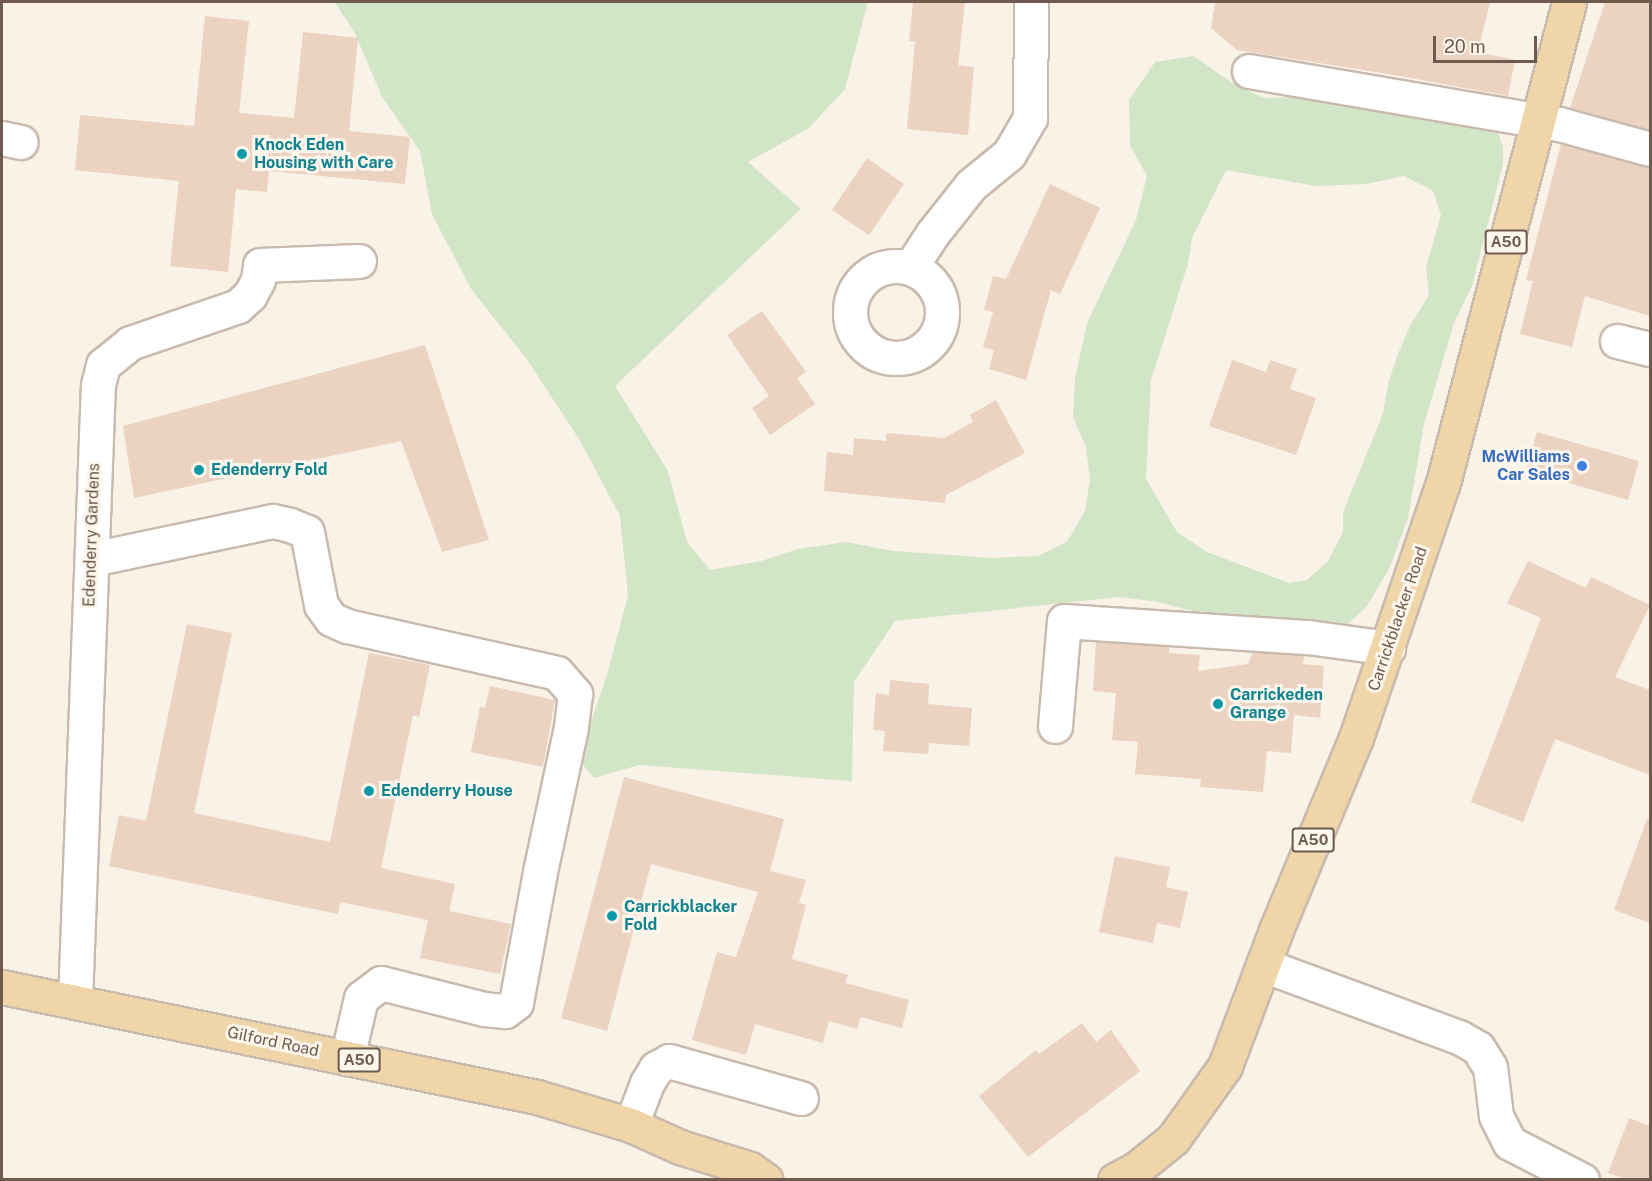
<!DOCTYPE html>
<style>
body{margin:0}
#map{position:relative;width:1652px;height:1181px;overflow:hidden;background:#f9f2e6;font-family:"Public Sans",sans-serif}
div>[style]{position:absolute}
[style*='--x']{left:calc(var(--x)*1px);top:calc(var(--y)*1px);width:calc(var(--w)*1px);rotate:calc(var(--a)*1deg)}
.green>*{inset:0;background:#d3e5c7}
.building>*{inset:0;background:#ebd2c1}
.roads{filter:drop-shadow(2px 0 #c9baae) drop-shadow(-2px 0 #c9baae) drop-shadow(0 2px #c9baae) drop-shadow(0 -2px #c9baae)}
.minor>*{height:33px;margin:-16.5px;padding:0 16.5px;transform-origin:16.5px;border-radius:16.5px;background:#fff}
.minor>.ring{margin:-16.5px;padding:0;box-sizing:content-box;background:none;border:33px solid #fff;border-radius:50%}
.major>*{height:33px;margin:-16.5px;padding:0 16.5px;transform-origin:16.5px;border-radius:16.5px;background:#efd5a7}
.dots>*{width:16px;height:16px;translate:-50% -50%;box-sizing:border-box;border:3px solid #fcf6ec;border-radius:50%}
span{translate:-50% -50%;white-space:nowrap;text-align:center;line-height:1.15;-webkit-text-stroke:6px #fcf6ec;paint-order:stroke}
.shield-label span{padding:2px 4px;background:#fcf6ec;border:2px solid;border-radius:4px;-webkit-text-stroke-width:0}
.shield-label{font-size:15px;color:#6f5a4e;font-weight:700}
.culture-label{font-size:16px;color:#0d838f;font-weight:700}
.left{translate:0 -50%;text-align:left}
.shop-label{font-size:16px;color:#366cbe;font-weight:700}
.right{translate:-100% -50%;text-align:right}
.street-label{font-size:16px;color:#6f5a4e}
.frame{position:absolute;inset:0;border:3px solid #6f5a4e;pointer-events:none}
.scale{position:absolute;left:1433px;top:36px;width:104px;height:27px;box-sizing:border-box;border:3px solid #6f5a4e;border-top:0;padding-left:8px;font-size:18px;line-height:21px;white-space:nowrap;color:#6f5a4e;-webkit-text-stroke:4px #fcf6ec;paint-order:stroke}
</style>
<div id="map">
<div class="green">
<div style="clip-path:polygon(evenodd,334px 2px,868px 2px,845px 89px,809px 128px,748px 162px,801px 209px,615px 386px,668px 471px,687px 542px,710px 570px,761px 561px,798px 549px,846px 542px,893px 551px,992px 558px,1038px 556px,1067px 542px,1085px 511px,1090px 480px,1086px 447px,1073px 417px,1075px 379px,1087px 323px,1136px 220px,1147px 176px,1130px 145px,1129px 100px,1155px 62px,1194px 56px,1232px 83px,1264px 98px,1290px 97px,1322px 91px,1484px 122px,1498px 132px,1503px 147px,1503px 164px,1472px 286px,1454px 323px,1424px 424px,1408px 518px,1390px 567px,1367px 606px,1343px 629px,1196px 612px,1158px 602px,1120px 597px,895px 621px,854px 682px,852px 781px,639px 765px,594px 778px,578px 759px,606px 678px,628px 596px,620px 516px,579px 439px,526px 358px,471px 289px,432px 214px,420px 151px,382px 97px,354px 31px,334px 2px,1226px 170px,1316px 186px,1366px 184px,1404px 176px,1433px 191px,1441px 215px,1426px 267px,1429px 295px,1411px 324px,1397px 356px,1388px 384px,1383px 414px,1343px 512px,1343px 532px,1328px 561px,1307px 580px,1289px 583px,1207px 552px,1177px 532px,1146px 479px,1151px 380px,1188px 264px,1192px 238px,1226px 170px)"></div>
</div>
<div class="building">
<div style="clip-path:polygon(913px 2px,965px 2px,958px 65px,974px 67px,968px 135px,907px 129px,915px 42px,909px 41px)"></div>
<div style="clip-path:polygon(1215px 2px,1490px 2px,1478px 52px,1515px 60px,1508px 96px,1394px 75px,1237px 50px,1211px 28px)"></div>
<div style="clip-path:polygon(1605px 2px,1650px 2px,1650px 130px,1570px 108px)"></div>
<div style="clip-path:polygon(205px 16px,249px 21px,239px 113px,294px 118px,303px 32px,358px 38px,349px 131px,410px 137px,405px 184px,269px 171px,267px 192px,236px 189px,228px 272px,170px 266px,179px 181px,75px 170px,80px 115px,194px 126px)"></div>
<div style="clip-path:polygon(1561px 144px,1650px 167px,1650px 316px,1585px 296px,1572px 347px,1520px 334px,1533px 281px,1526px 280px)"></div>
<div style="clip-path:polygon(867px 158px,904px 184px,869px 235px,832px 210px)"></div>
<div style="clip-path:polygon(1050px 184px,1100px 208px,1060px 294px,1051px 290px,1026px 380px,989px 369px,994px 350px,983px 347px,993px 312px,984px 310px,993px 276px,1006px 279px)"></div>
<div style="clip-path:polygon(762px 311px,806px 372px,797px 378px,815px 404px,770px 435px,752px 408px,769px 396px,727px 335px)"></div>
<div style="clip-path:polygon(425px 345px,489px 540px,442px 552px,401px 441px,134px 498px,123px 426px)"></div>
<div style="clip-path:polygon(1232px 360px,1266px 372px,1270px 360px,1297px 369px,1290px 389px,1316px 398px,1296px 455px,1209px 426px)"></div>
<div style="clip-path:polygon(996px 400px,1025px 453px,946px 495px,945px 503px,824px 491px,827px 452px,853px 455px,854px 438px,886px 441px,886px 433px,944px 438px,973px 422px,970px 415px)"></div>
<div style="clip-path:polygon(1537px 432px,1639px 461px,1628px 500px,1526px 471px)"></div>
<div style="clip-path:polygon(1528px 561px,1586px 588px,1591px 577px,1650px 605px,1615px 677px,1650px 690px,1650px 775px,1555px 739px,1523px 822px,1471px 802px,1541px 618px,1507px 603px)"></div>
<div style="clip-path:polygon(187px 624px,232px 633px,194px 813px,330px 842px,369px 653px,430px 665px,419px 717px,413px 715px,381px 868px,455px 884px,449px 911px,511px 924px,500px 974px,420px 958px,428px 920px,340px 902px,338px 914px,109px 866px,119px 815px,146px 821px)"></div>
<div style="clip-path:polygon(1096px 642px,1169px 647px,1169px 653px,1200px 655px,1198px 671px,1248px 664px,1253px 652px,1304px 656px,1303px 664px,1324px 666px,1320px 718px,1294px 715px,1291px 753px,1267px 751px,1263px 792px,1200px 787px,1201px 779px,1135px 774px,1138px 742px,1112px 740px,1116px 693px,1093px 691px)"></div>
<div style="clip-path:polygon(890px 680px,929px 684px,928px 704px,972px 708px,969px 746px,929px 743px,928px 754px,883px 751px,885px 731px,873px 730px,876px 693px,889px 695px)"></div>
<div style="clip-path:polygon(490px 686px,555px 700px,543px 767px,471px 752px,480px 707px,485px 708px)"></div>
<div style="clip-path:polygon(624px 777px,784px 819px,770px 871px,806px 880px,799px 903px,806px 905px,792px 959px,848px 975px,845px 983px,909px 1000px,902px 1028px,861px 1017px,857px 1029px,829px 1021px,823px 1043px,755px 1024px,746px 1055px,692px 1040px,717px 952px,736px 957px,758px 892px,651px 864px,607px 1031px,561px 1018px)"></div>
<div style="clip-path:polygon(1647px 819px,1650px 819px,1650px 923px,1614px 910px)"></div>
<div style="clip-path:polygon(1115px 856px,1170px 867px,1166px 887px,1188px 892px,1180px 928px,1157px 923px,1153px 943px,1099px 932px)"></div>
<div style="clip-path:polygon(1082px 1023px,1096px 1042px,1111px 1030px,1140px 1071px,1028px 1157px,979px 1096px,1036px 1050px,1039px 1054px)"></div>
<div style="clip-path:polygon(1629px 1118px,1650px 1126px,1650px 1179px,1626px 1179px,1608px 1173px)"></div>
</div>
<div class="roads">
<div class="minor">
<div style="--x:1249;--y:71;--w:314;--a:9.7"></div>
<div style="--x:1559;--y:124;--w:94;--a:15.4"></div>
<div style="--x:2;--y:138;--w:19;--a:12"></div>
<div class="ring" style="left:850px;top:266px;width:59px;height:59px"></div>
<div style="--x:910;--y:268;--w:42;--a:-56.7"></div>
<div style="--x:933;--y:233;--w:61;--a:-51.6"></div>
<div style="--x:971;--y:185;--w:49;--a:-39.2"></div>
<div style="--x:1009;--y:154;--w:42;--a:-59.7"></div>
<div style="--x:1030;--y:118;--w:116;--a:-89.5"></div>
<div style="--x:1617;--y:341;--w:34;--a:14"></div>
<div style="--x:92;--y:559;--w:185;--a:-11.9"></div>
<div style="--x:273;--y:521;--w:17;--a:13"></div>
<div style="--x:290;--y:525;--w:18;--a:22"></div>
<div style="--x:307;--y:532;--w:74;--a:79.1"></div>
<div style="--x:321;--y:605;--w:17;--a:54"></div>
<div style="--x:331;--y:619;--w:17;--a:24"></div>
<div style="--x:347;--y:626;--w:215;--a:12.6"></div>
<div style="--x:557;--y:673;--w:28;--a:49"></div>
<div style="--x:575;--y:694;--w:33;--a:97"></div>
<div style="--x:571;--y:727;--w:148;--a:102.1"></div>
<div style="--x:540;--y:872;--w:133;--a:100.4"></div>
<div style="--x:516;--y:1003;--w:14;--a:144"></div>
<div style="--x:505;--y:1011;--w:21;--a:-175"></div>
<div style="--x:484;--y:1009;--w:106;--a:-165.8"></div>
<div style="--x:381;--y:983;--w:25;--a:143"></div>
<div style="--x:361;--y:998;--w:62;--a:103.1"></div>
<div style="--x:1055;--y:726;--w:105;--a:-85.1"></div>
<div style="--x:1064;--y:621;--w:245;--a:3.8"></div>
<div style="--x:1308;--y:637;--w:81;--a:7.8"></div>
<div style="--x:1263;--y:965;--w:209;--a:20.2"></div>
<div style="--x:1459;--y:1037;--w:22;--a:30"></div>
<div style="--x:1478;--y:1048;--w:22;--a:58"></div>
<div style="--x:1490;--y:1067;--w:49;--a:83"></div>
<div style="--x:1496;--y:1116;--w:30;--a:63"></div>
<div style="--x:1510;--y:1143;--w:81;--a:27.2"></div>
<div style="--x:75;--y:1002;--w:617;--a:-87.87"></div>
<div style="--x:98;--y:385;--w:21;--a:-76"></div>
<div style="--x:103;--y:365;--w:35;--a:-39"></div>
<div style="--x:130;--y:343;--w:114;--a:-18.9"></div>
<div style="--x:238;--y:306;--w:16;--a:-43"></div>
<div style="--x:250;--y:295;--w:17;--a:-62"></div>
<div style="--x:258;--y:280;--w:15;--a:-82"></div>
<div style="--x:260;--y:265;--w:99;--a:-2.3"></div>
<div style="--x:631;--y:1125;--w:45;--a:-69.1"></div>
<div style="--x:647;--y:1083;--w:17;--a:-59"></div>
<div style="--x:656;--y:1068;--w:15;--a:-28"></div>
<div style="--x:669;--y:1061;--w:137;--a:15.7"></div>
</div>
<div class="major">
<div style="--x:2;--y:987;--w:546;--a:11.62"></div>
<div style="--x:537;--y:1097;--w:98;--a:16.6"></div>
<div style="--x:631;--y:1125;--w:54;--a:24.2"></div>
<div style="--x:680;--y:1147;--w:73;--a:17.4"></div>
<div style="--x:750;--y:1169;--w:19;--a:35"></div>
<div style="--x:1115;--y:1180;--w:24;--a:-28"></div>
<div style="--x:1136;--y:1169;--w:48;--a:-39"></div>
<div style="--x:1173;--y:1139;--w:90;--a:-54.5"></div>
<div style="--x:1225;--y:1066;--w:145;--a:-69.4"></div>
<div style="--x:1276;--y:930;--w:208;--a:-67.4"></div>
<div style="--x:1356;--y:738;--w:269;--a:-71.2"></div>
<div style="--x:1443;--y:483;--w:497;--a:-75.3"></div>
</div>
</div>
<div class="dots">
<div style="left:242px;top:154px;background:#0f9aa8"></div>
<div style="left:1582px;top:466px;background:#3f7fe0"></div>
<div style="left:199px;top:470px;background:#0f9aa8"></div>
<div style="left:1218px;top:704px;background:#0f9aa8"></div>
<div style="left:369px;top:791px;background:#0f9aa8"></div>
<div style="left:612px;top:916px;background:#0f9aa8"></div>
</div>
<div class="shield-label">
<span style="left:1506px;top:242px">A50</span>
<span style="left:1313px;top:840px">A50</span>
<span style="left:359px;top:1060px">A50</span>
</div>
<div class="culture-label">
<span class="left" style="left:254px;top:154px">Knock Eden<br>Housing with Care</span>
<span class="left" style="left:211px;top:470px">Edenderry Fold</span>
<span class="left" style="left:1230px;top:704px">Carrickeden<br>Grange</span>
<span class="left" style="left:381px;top:791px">Edenderry House</span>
<span class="left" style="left:624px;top:916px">Carrickblacker<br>Fold</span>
</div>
<div class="shop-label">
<span class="right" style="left:1570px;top:466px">McWilliams<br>Car Sales</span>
</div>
<div class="street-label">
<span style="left:92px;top:535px;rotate:-88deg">Edenderry Gardens</span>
<span style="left:1398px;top:619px;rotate:-71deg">Carrickblacker Road</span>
<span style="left:273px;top:1042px;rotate:12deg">Gilford Road</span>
</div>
<div class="frame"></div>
<div class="scale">20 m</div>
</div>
